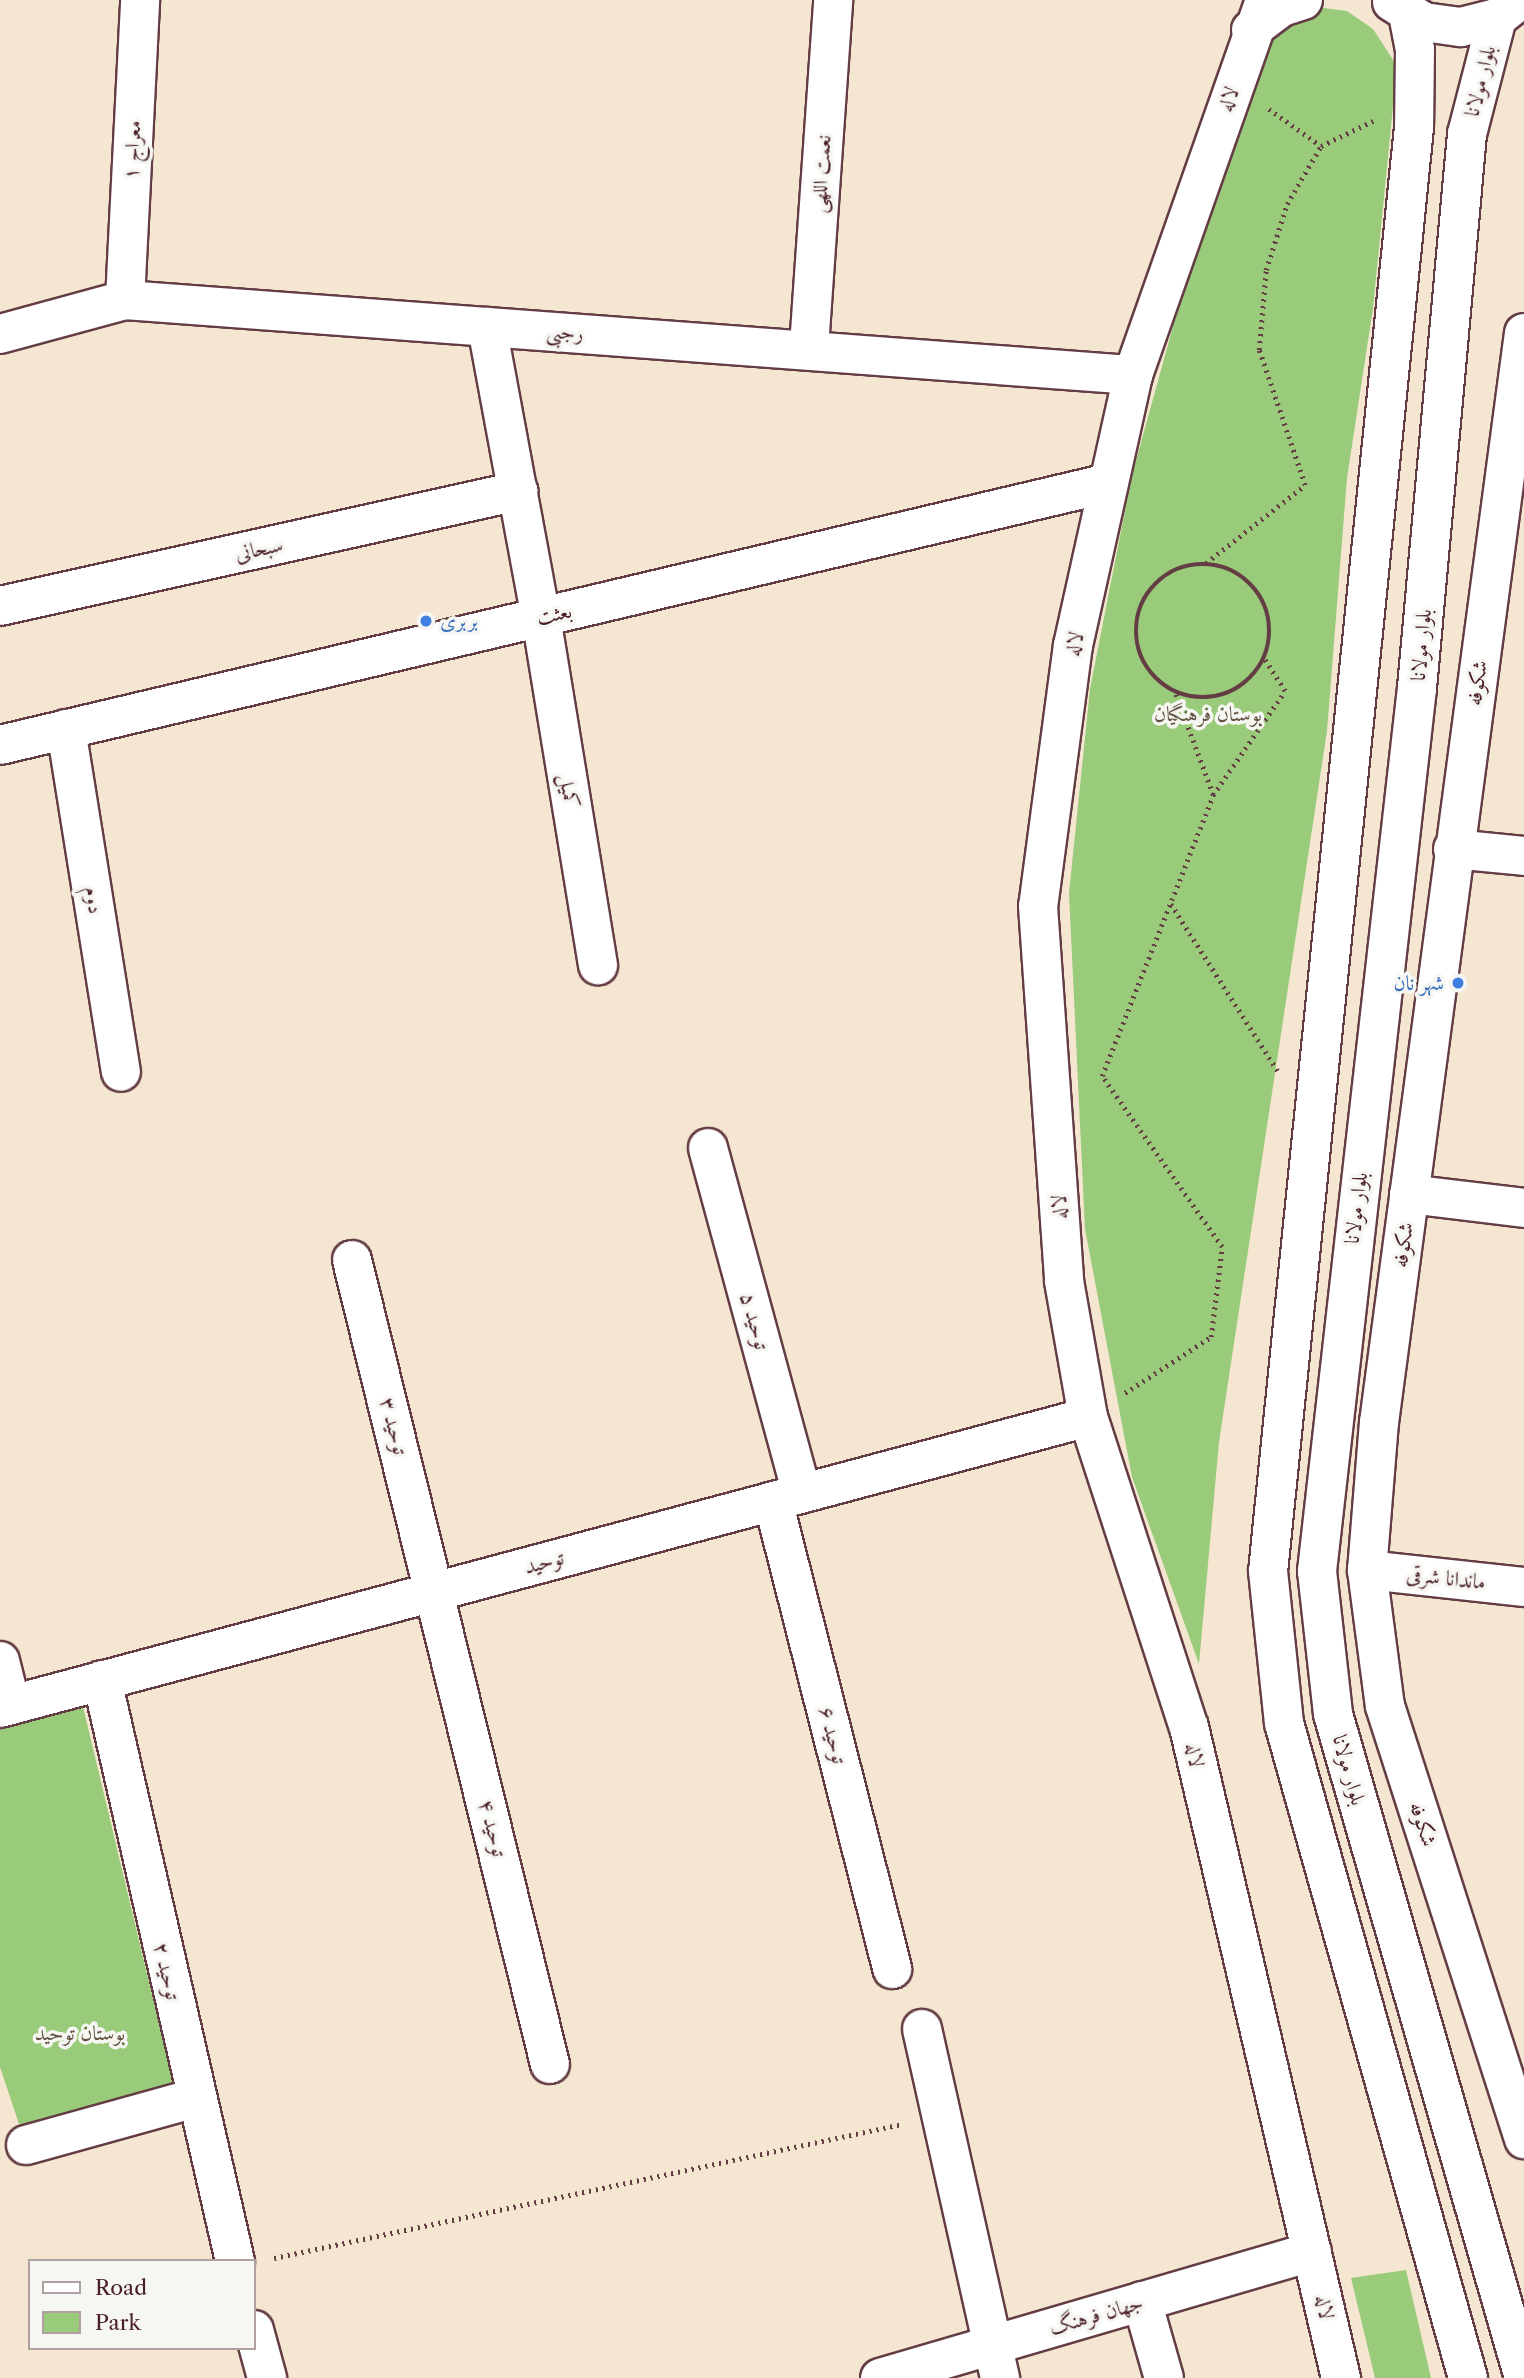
<!DOCTYPE html>
<meta charset="utf-8">
<style>
body{margin:0}
#map{position:relative;width:1524px;height:2378px;overflow:hidden;background:#f4e6d1;font-family:"Libre Caslon Text",Amiri,serif}
div>[style]{position:absolute}
[style*='--x']{left:calc(var(--x)*1px);top:calc(var(--y)*1px);width:calc(var(--w)*1px);rotate:calc(var(--a)*1deg)}
.green>*{inset:0;background:#9acb7a}
.path>*{height:4.5px;margin-top:-2.25px;transform-origin:0;background:repeating-linear-gradient(90deg,#643d44 0 2px,transparent 0 7px)}
.path>.ring{margin:-2.25px;padding:0;box-sizing:content-box;background:none;border:4.5px solid #643d44;border-radius:50%}
.roads{filter:drop-shadow(2px 0 #643d44) drop-shadow(-2px 0 #643d44) drop-shadow(0 2px #643d44) drop-shadow(0 -2px #643d44)}
.minor>*{height:38px;margin:-19px;padding:0 19px;transform-origin:19px;border-radius:19px;background:#fff}
.major>*{height:38px;margin:-19px;padding:0 19px;transform-origin:19px;border-radius:19px;background:#fff}
.dots>*{width:19px;height:19px;translate:-50% -50%;box-sizing:border-box;border:4px solid #f6f6f2;border-radius:50%}
span{translate:-50% -50%;white-space:nowrap;text-align:center;line-height:1.15;-webkit-text-stroke:7px #f6f6f2;paint-order:stroke}
.street-label{font-size:21px;color:#4a1f2b}
.shop-label{font-size:21px;color:#366cbe}
.left{translate:0 -50%;text-align:left}
.right{translate:-100% -50%;text-align:right}
.park-label{font-size:21px;color:#625343}
.legend{position:absolute;left:28px;top:2259px;width:228px;height:91px;box-sizing:border-box;background:#f6f6f2;border:2px solid #b1a0a2;margin:0;padding:9px 12px;list-style:none;font-size:21px;color:#4a1f2b}
.legend li{display:flex;align-items:center;gap:14px;height:35px}
.legend b{width:35px;border:2px solid #b1a0a2}
</style>
<div id="map">
<div class="green">
<div style="clip-path:polygon(1309px 6px,1347px 11px,1373px 29px,1397px 66px,1373px 308px,1347px 478px,1327px 731px,1219px 1442px,1199px 1664px,1132px 1477px,1085px 1229px,1069px 893px,1090px 689px,1132px 475px,1204px 214px,1255px 56px,1279px 26px)"></div>
<div style="clip-path:polygon(79px 1690px,175px 2091px,21px 2130px,0 2067px,0 1716px)"></div>
<div style="clip-path:polygon(1406px 2270px,1431px 2378px,1375px 2378px,1351px 2278px)"></div>
</div>
<div class="path">
<div style="--x:1269;--y:109;--w:64;--a:35.4"></div>
<div style="--x:1321;--y:146;--w:58;--a:-25.7"></div>
<div style="--x:1206;--y:563;--w:126;--a:-38.2"></div>
<div style="--x:1305;--y:485;--w:143;--a:-108.8"></div>
<div style="--x:1259;--y:350;--w:80;--a:-85"></div>
<div style="--x:1266;--y:270;--w:69;--a:-72.3"></div>
<div style="--x:1287;--y:204;--w:67;--a:-59.6"></div>
<div class="ring" style="left:1136px;top:564px;width:129.5px;height:129.5px"></div>
<div style="--x:1213;--y:795;--w:126;--a:-55.3"></div>
<div style="--x:1285;--y:691;--w:37;--a:-123"></div>
<div style="--x:1171;--y:904;--w:198;--a:57.4"></div>
<div style="--x:1125;--y:1393;--w:103;--a:-33.1"></div>
<div style="--x:1211;--y:1337;--w:91;--a:-83"></div>
<div style="--x:1222;--y:1247;--w:209;--a:-125.1"></div>
<div style="--x:1102;--y:1076;--w:302;--a:-68.4"></div>
<div style="--x:1213;--y:795;--w:110;--a:-110.3"></div>
<div style="--x:274;--y:2258;--w:642;--a:-12.04"></div>
</div>
<div class="roads">
<div class="minor">
<div style="--x:1265;--y:0;--w:398;--a:109.4"></div>
<div style="--x:1133;--y:375;--w:277;--a:102.5"></div>
<div style="--x:1073;--y:645;--w:263;--a:97.6"></div>
<div style="--x:1038;--y:906;--w:376;--a:86"></div>
<div style="--x:1064;--y:1281;--w:138;--a:80"></div>
<div style="--x:1088;--y:1417;--w:326;--a:72"></div>
<div style="--x:1189;--y:1727;--w:669;--a:76.86"></div>
<div style="--x:1251;--y:30;--w:39;--a:-37"></div>
<div style="--x:1282;--y:7;--w:22;--a:-18"></div>
<div style="--x:125;--y:300;--w:300;--a:-87.1"></div>
<div style="--x:487;--y:327;--w:295;--a:79.5"></div>
<div style="--x:541;--y:617;--w:353;--a:80.7"></div>
<div style="--x:1524;--y:333;--w:1099;--a:97.58"></div>
<div style="--x:1379;--y:1422;--w:148;--a:94.6"></div>
<div style="--x:1367;--y:1570;--w:137;--a:82.5"></div>
<div style="--x:1385;--y:1706;--w:455;--a:72.2"></div>
<div style="--x:0;--y:334;--w:130;--a:-15.2"></div>
<div style="--x:125;--y:300;--w:1011;--a:4.26"></div>
<div style="--x:809;--y:347;--w:348;--a:-86"></div>
<div style="--x:0;--y:606;--w:531;--a:-12.52"></div>
<div style="--x:66;--y:729;--w:347;--a:80.9"></div>
<div style="--x:0;--y:745;--w:1139;--a:-13.3"></div>
<div style="--x:1453;--y:849;--w:71;--a:5.6"></div>
<div style="--x:708;--y:1148;--w:358;--a:74.8"></div>
<div style="--x:1409;--y:1194;--w:116;--a:6.9"></div>
<div style="--x:352;--y:1260;--w:828;--a:76.17"></div>
<div style="--x:773;--y:1501;--w:483;--a:75.7"></div>
<div style="--x:1367;--y:1570;--w:158;--a:6.2"></div>
<div style="--x:0;--y:1661;--w:45;--a:76"></div>
<div style="--x:102;--y:1680;--w:596;--a:77.11"></div>
<div style="--x:0;--y:1708;--w:1126;--a:-14.97"></div>
<div style="--x:922;--y:2029;--w:358;--a:77.4"></div>
<div style="--x:26;--y:2145;--w:176;--a:-15.5"></div>
<div style="--x:1142;--y:2301;--w:80;--a:74.1"></div>
<div style="--x:254;--y:2330;--w:50;--a:74.8"></div>
<div style="--x:880;--y:2378;--w:450;--a:-16.3"></div>
</div>
<div class="major">
<div style="--x:1392;--y:2;--w:38;--a:32"></div>
<div style="--x:1424;--y:22;--w:37;--a:8"></div>
<div style="--x:1461;--y:27;--w:37;--a:-14"></div>
<div style="--x:1497;--y:18;--w:29;--a:-38"></div>
<div style="--x:1408;--y:14;--w:36;--a:79"></div>
<div style="--x:1415;--y:49;--w:78;--a:90.7"></div>
<div style="--x:1414;--y:127;--w:1451;--a:95.77"></div>
<div style="--x:1268;--y:1571;--w:153;--a:84"></div>
<div style="--x:1284;--y:1723;--w:680;--a:74.31"></div>
<div style="--x:1497;--y:18;--w:120;--a:104.5"></div>
<div style="--x:1467;--y:134;--w:556;--a:95.16"></div>
<div style="--x:1417;--y:688;--w:889;--a:96.46"></div>
<div style="--x:1317;--y:1571;--w:144;--a:83.6"></div>
<div style="--x:1333;--y:1714;--w:691;--a:73.95"></div>
</div>
</div>
<div class="dots">
<div style="left:426px;top:621px;background:#3f7fe0"></div>
<div style="left:1458px;top:983px;background:#3f7fe0"></div>
</div>
<div class="street-label">
<span style="left:1480px;top:81px;rotate:-76deg">بلوار مولانا</span>
<span style="left:1228px;top:99px;rotate:-71deg">لاله</span>
<span style="left:132px;top:150px;rotate:-87deg">معراج ۱</span>
<span style="left:821px;top:174px;rotate:-86deg">نعمت اللهی</span>
<span style="left:565px;top:332px;rotate:4deg">رجبی</span>
<span style="left:259px;top:549px;rotate:-12deg">سبحانی</span>
<span style="left:554px;top:614px;rotate:-13deg">بعثت</span>
<span style="left:1074px;top:644px;rotate:-80deg">لاله</span>
<span style="left:1421px;top:645px;rotate:-85deg">بلوار مولانا</span>
<span style="left:1477px;top:683px;rotate:-82deg">شکوفه</span>
<span style="left:569px;top:791px;rotate:81deg">کمیل</span>
<span style="left:94px;top:900px;rotate:81deg">دوم</span>
<span style="left:1059px;top:1207px;rotate:-94deg">لاله</span>
<span style="left:1356px;top:1208px;rotate:-83deg">بلوار مولانا</span>
<span style="left:1403px;top:1245px;rotate:-82deg">شکوفه</span>
<span style="left:755px;top:1321px;rotate:75deg">توحید ۵</span>
<span style="left:394px;top:1426px;rotate:76deg">توحید ۳</span>
<span style="left:544px;top:1562px;rotate:-15deg">توحید</span>
<span style="left:1446px;top:1578px;rotate:6deg">ماندانا شرقی</span>
<span style="left:833px;top:1735px;rotate:76deg">توحید ۶</span>
<span style="left:1195px;top:1755px;rotate:77deg">لاله</span>
<span style="left:1349px;top:1770px;rotate:74deg">بلوار مولانا</span>
<span style="left:1423px;top:1824px;rotate:72deg">شکوفه</span>
<span style="left:493px;top:1828px;rotate:76deg">توحید ۴</span>
<span style="left:167px;top:1971px;rotate:77deg">توحید ۲</span>
<span style="left:1325px;top:2307px;rotate:77deg">لاله</span>
<span style="left:1096px;top:2315px;rotate:-16deg">جهان فرهنگ</span>
</div>
<div class="shop-label">
<span class="left" style="left:440px;top:621px">بربری</span>
<span class="right" style="left:1444px;top:983px">شهر نان</span>
</div>
<div class="park-label">
<span style="left:1208px;top:714px">بوستان فرهنگیان</span>
<span style="left:80px;top:2033px">بوستان توحید</span>
</div>
<ul class="legend">
<li><b style="height:9px;background:#fff"></b>Road</li>
<li><b style="height:19px;background:#9acb7a"></b>Park</li>
</ul>
</div>
